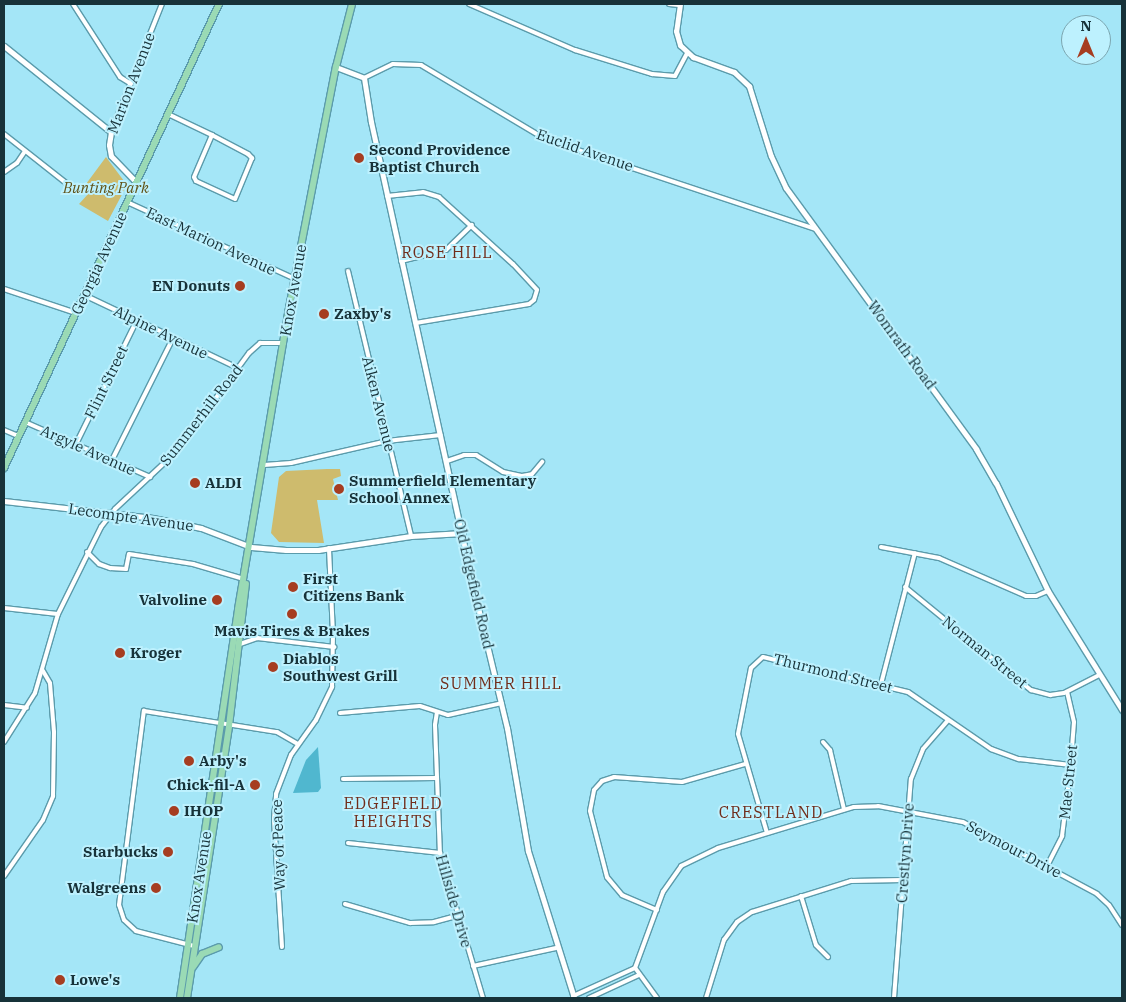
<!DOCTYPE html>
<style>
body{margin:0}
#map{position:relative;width:1126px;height:1002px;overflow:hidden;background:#a4e6f7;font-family:"IBM Plex Serif",serif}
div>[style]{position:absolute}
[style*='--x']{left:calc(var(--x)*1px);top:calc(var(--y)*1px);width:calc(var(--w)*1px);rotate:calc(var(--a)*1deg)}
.green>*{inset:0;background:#cebb6d}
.water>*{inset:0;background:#50b7cf}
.roads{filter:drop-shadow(1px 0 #5b9bab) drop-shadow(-1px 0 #5b9bab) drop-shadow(0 1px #5b9bab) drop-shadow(0 -1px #5b9bab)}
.minor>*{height:4px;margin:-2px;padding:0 2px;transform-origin:2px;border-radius:2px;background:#fff}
.tertiary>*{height:5px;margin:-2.5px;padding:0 2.5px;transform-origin:2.5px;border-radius:2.5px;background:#fff}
.primary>*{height:6px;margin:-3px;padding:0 3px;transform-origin:3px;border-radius:3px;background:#9adab5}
.dots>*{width:14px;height:14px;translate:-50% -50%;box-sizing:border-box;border:2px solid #bdf1fe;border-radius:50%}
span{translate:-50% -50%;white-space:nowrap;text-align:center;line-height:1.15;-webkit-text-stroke:4px #bdf1fe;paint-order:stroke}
.street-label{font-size:15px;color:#173239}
.poi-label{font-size:15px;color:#173239;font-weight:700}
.left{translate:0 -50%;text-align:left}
.right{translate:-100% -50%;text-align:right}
.park-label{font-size:15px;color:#605217;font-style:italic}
.neighbourhood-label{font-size:16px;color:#702d1b;letter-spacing:1px}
.frame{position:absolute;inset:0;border:5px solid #173239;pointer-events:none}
.north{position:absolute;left:1061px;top:15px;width:50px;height:50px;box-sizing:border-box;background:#bdf1fe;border:1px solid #7ba5af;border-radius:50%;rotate:0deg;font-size:14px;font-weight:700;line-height:20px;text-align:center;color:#173239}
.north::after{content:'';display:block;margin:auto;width:18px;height:22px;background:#a63d21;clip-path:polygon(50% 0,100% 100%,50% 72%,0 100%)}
</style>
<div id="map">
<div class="green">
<div style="clip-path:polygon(106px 157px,127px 185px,108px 221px,79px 204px,89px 193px,86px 184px)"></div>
<div style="clip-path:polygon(327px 469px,340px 469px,341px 476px,333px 479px,338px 500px,317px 500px,324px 543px,279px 542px,271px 533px,279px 477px,286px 471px)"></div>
</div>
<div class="water">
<div style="clip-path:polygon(318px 747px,321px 788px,318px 792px,293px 793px,306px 760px)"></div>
</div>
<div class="roads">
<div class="minor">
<div style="--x:73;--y:4;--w:87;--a:57.2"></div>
<div style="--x:120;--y:77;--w:13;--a:32"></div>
<div style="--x:469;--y:4;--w:116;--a:23.5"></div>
<div style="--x:575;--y:50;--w:81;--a:17.3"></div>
<div style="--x:652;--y:74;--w:23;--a:5"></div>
<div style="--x:675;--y:76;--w:26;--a:-62"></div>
<div style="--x:669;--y:4;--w:10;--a:6"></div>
<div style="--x:364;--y:78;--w:32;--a:-26"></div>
<div style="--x:393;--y:64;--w:28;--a:2"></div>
<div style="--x:421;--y:65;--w:144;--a:30.8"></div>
<div style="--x:545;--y:139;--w:285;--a:18.4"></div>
<div style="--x:168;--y:114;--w:49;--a:25.5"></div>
<div style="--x:212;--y:135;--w:41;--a:27.8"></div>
<div style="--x:248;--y:154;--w:6;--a:45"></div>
<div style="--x:252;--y:158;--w:44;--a:112.5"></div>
<div style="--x:235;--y:199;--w:43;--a:-155.2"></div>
<div style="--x:196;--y:181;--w:4;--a:-117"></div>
<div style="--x:194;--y:177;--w:46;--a:-66.8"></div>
<div style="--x:111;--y:132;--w:138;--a:-68.3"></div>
<div style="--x:4;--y:134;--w:85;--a:38.3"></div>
<div style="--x:4;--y:172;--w:16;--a:-35"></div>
<div style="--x:17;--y:163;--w:14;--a:-56"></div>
<div style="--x:387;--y:196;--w:36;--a:-6"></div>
<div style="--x:423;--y:192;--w:17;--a:17"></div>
<div style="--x:439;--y:197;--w:100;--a:42.2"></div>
<div style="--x:513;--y:264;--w:35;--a:47"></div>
<div style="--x:537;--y:290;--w:10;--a:107"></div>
<div style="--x:534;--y:300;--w:6;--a:141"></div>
<div style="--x:529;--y:304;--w:115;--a:170.5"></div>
<div style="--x:127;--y:202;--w:185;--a:24.6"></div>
<div style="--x:401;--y:261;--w:46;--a:-13.7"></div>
<div style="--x:446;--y:250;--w:36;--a:-44"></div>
<div style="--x:348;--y:271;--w:272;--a:76.6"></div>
<div style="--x:4;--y:289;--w:76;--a:18.4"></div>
<div style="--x:84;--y:295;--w:170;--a:25.4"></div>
<div style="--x:25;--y:422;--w:137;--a:23.7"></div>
<div style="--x:4;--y:430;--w:15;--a:23"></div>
<div style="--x:76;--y:444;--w:138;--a:-63.8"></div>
<div style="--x:112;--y:460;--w:136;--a:-63.4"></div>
<div style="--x:447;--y:461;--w:18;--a:-19"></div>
<div style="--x:464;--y:455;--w:12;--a:0"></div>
<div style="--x:476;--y:455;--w:32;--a:32"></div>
<div style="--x:503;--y:472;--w:19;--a:12"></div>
<div style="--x:522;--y:476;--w:10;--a:-11"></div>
<div style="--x:532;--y:474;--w:16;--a:-50"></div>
<div style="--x:264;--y:465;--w:27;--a:-4"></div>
<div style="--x:291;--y:463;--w:98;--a:-12.9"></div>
<div style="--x:387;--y:441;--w:54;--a:-6.3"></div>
<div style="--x:881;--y:547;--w:59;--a:10.7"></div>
<div style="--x:939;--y:558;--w:95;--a:23.6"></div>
<div style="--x:1026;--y:596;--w:10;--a:0"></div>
<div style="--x:1036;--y:596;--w:13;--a:-23"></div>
<div style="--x:87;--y:552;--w:17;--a:45"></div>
<div style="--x:99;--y:564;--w:12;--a:20"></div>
<div style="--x:110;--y:568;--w:16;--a:4"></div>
<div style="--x:126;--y:569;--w:15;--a:-79"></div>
<div style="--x:129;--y:554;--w:65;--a:8.9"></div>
<div style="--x:193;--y:564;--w:53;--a:16.4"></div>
<div style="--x:905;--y:587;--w:163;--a:39.3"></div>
<div style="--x:1031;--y:690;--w:20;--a:15"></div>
<div style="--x:1050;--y:695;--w:14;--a:-8"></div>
<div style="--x:1064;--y:693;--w:39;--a:-27"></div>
<div style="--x:4;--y:608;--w:54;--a:6.3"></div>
<div style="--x:242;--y:627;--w:19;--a:36"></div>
<div style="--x:257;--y:638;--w:78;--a:6.7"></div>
<div style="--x:240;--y:644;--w:18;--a:-19"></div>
<div style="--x:881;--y:684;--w:135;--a:-75.5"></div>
<div style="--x:4;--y:705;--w:23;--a:7"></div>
<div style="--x:437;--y:712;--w:13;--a:99"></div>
<div style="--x:435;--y:725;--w:128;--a:87.8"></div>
<div style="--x:440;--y:853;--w:151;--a:73.5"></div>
<div style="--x:340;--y:713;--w:80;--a:-5"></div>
<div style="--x:420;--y:706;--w:29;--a:18"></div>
<div style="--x:448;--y:715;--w:55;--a:-12.5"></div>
<div style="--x:4;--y:742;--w:58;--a:-57.7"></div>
<div style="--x:35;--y:693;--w:82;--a:-73.8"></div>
<div style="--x:58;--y:614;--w:97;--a:-63.7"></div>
<div style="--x:101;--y:527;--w:23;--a:-52"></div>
<div style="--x:115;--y:509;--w:85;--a:-43.1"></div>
<div style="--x:177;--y:451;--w:122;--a:-53.7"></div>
<div style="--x:249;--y:353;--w:15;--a:-42"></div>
<div style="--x:260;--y:343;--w:24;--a:0"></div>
<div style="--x:823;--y:742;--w:11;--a:49"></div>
<div style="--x:830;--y:750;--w:61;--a:76.7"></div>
<div style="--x:343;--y:779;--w:94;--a:-0.6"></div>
<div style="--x:767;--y:833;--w:103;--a:-106.3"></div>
<div style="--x:738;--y:734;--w:67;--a:-78.9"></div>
<div style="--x:751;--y:668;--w:16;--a:-43"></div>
<div style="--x:763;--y:657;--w:149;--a:13.6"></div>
<div style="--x:908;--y:692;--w:101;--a:34.5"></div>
<div style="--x:991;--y:749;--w:30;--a:20"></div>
<div style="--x:1019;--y:759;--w:52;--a:6.6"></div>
<div style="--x:348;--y:843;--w:93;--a:6.2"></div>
<div style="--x:1046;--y:868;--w:36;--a:-63"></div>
<div style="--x:1062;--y:836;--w:64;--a:-82.8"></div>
<div style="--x:1070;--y:773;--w:51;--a:-85.5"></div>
<div style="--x:1074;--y:722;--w:31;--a:-103"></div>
<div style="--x:4;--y:876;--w:68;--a:-55.1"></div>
<div style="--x:43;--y:820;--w:26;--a:-67"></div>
<div style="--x:53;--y:796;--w:64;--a:-89.1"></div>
<div style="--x:54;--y:732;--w:49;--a:-94.7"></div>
<div style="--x:50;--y:683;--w:14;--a:-120"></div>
<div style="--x:801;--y:896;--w:51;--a:73"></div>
<div style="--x:816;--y:945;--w:17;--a:45"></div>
<div style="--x:345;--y:904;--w:68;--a:16.3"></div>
<div style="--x:410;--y:923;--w:24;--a:-2"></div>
<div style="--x:434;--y:922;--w:24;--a:-15"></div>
<div style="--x:657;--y:910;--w:38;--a:-157"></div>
<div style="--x:622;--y:895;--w:23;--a:-130"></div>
<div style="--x:607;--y:877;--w:68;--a:-104.4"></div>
<div style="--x:590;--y:811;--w:21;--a:-79"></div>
<div style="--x:594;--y:790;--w:12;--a:-48"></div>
<div style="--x:602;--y:781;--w:13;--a:-18"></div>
<div style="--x:614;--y:777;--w:68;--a:4.2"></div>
<div style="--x:682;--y:782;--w:66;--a:-15.9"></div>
<div style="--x:194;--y:946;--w:60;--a:-165.5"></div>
<div style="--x:136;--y:931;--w:16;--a:-137"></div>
<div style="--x:124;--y:920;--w:16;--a:-108"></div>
<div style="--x:119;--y:905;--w:196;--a:-82.7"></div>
<div style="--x:144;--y:711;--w:135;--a:9"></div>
<div style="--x:277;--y:732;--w:24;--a:30"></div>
<div style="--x:282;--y:947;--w:128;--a:-93.6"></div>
<div style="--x:274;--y:819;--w:25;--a:-85"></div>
<div style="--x:276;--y:794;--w:42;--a:-69"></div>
<div style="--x:291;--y:755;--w:43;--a:-54.5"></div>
<div style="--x:316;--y:720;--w:37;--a:-64"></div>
<div style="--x:332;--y:687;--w:53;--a:-88.9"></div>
<div style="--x:333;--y:634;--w:86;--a:-92.7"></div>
<div style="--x:473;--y:966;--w:85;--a:-12.2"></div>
<div style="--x:573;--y:996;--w:68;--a:-24.3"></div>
<div style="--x:589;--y:998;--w:55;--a:-24.7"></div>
<div style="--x:657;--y:998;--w:37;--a:-126"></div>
<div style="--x:635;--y:968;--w:81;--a:-69.8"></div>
<div style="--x:663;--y:892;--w:32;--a:-55"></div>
<div style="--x:681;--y:866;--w:41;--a:-25.9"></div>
<div style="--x:718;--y:848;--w:142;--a:-16.8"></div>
<div style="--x:854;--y:807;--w:24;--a:-2"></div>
<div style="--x:878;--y:806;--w:86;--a:10.7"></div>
<div style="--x:963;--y:822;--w:152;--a:28.2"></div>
<div style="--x:1097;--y:894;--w:16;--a:43"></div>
<div style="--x:1109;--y:905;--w:24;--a:57"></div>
<div style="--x:706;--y:998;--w:61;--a:-72.8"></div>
<div style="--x:724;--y:940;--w:22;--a:-54"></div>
<div style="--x:737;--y:922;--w:18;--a:-34"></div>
<div style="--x:752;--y:912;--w:104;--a:-17.4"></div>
<div style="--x:851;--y:881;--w:52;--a:-1.1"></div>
<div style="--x:894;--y:998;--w:220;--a:-85.6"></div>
<div style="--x:911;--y:779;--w:32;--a:-68"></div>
<div style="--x:923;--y:749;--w:38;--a:-49"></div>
</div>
<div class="tertiary">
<div style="--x:680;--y:4;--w:27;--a:98"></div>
<div style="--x:676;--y:31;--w:15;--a:74"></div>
<div style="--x:680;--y:45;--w:18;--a:43"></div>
<div style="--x:693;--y:57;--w:44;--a:20.1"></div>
<div style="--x:734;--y:72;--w:21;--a:43"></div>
<div style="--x:749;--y:86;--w:73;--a:72.6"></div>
<div style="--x:771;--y:156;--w:35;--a:65"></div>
<div style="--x:786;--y:188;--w:323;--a:53.9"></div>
<div style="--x:976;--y:449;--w:39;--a:60"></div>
<div style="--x:996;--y:483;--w:120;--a:64.3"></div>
<div style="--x:1048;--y:591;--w:140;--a:58.1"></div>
<div style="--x:4;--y:46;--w:137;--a:38.8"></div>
<div style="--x:111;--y:132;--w:13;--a:99"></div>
<div style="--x:109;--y:145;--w:11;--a:80"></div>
<div style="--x:111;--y:156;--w:36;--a:46"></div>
<div style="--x:336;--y:67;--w:30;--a:21"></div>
<div style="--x:364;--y:78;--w:45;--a:81"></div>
<div style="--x:371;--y:122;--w:484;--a:77.6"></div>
<div style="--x:475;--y:595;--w:137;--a:76.5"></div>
<div style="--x:507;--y:728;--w:125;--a:80.3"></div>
<div style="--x:528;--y:851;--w:154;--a:72.6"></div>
<div style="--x:4;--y:501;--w:150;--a:6.5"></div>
<div style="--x:153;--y:518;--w:49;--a:11.8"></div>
<div style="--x:201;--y:528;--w:53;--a:20.8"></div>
<div style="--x:251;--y:547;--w:35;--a:5"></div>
<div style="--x:286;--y:550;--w:32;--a:0"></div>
<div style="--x:318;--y:550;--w:94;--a:-8.6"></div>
<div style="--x:411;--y:536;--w:52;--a:-3.3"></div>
</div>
<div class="primary">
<div style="--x:4;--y:468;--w:511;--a:-65.14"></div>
<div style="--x:193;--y:967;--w:16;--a:-55"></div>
<div style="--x:202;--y:954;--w:18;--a:-22"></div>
<div style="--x:180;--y:998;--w:393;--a:-81.5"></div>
<div style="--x:238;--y:609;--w:300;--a:-80.4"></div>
<div style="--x:288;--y:313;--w:251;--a:-79"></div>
<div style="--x:336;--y:67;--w:65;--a:-75.7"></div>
<div style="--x:187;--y:998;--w:275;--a:-81.2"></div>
<div style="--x:229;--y:726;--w:143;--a:-83.2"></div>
</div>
</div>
<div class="dots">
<div style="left:359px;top:158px;background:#a63d21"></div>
<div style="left:240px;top:286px;background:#a63d21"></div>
<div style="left:324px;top:314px;background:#a63d21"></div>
<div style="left:195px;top:483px;background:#a63d21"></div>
<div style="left:339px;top:489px;background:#a63d21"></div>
<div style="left:293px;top:587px;background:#a63d21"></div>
<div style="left:217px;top:600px;background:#a63d21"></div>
<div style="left:292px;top:614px;background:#a63d21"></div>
<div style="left:120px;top:653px;background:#a63d21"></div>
<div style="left:273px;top:667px;background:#a63d21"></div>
<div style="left:189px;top:761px;background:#a63d21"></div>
<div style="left:255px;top:785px;background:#a63d21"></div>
<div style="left:174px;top:811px;background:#a63d21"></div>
<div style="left:168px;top:852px;background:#a63d21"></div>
<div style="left:156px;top:888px;background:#a63d21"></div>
<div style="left:60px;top:980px;background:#a63d21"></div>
</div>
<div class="street-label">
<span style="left:131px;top:83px;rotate:-69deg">Marion Avenue</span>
<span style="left:585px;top:150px;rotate:19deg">Euclid Avenue</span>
<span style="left:211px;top:241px;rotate:25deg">East Marion Avenue</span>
<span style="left:99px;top:263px;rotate:-65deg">Georgia Avenue</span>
<span style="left:293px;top:290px;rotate:-80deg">Knox Avenue</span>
<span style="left:161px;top:332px;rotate:26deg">Alpine Avenue</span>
<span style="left:902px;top:345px;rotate:54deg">Womrath Road</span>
<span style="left:106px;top:382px;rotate:-64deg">Flint Street</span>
<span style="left:379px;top:404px;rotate:76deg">Aiken Avenue</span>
<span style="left:201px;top:415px;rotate:-52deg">Summerhill Road</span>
<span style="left:88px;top:450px;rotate:24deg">Argyle Avenue</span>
<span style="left:131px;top:517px;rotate:8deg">Lecompte Avenue</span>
<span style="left:474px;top:584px;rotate:77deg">Old Edgefield Road</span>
<span style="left:985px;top:652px;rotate:39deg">Norman Street</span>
<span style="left:833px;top:673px;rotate:14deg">Thurmond Street</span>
<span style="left:1068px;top:782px;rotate:-84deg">Mae Street</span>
<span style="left:278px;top:845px;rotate:-92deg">Way of Peace</span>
<span style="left:1014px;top:849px;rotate:28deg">Seymour Drive</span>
<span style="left:905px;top:853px;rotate:-86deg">Crestlyn Drive</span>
<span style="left:199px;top:877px;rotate:-81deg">Knox Avenue</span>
<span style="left:454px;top:901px;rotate:74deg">Hillside Drive</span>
</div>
<div class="poi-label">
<span class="left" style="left:369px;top:158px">Second Providence<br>Baptist Church</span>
<span class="right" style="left:230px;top:286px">EN Donuts</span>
<span class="left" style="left:334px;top:314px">Zaxby's</span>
<span class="left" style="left:349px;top:489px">Summerfield Elementary<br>School Annex</span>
<span class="left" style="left:205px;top:483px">ALDI</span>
<span class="left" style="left:303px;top:587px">First<br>Citizens Bank</span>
<span class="right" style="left:207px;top:600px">Valvoline</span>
<span style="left:292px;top:631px">Mavis Tires &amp; Brakes</span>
<span class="left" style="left:130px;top:653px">Kroger</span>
<span class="left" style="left:283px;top:667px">Diablos<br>Southwest Grill</span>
<span class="left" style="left:199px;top:761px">Arby's</span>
<span class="right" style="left:245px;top:785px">Chick-fil-A</span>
<span class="left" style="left:184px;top:811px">IHOP</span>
<span class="right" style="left:158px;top:852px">Starbucks</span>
<span class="right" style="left:146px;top:888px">Walgreens</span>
<span class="left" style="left:70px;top:980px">Lowe's</span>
</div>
<div class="park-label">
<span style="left:106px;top:188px">Bunting Park</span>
</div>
<div class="neighbourhood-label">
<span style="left:447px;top:252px">ROSE HILL</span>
<span style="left:501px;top:683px">SUMMER HILL</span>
<span style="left:393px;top:812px">EDGEFIELD<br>HEIGHTS</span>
<span style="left:771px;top:812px">CRESTLAND</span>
</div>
<div class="frame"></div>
<div class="north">N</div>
</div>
